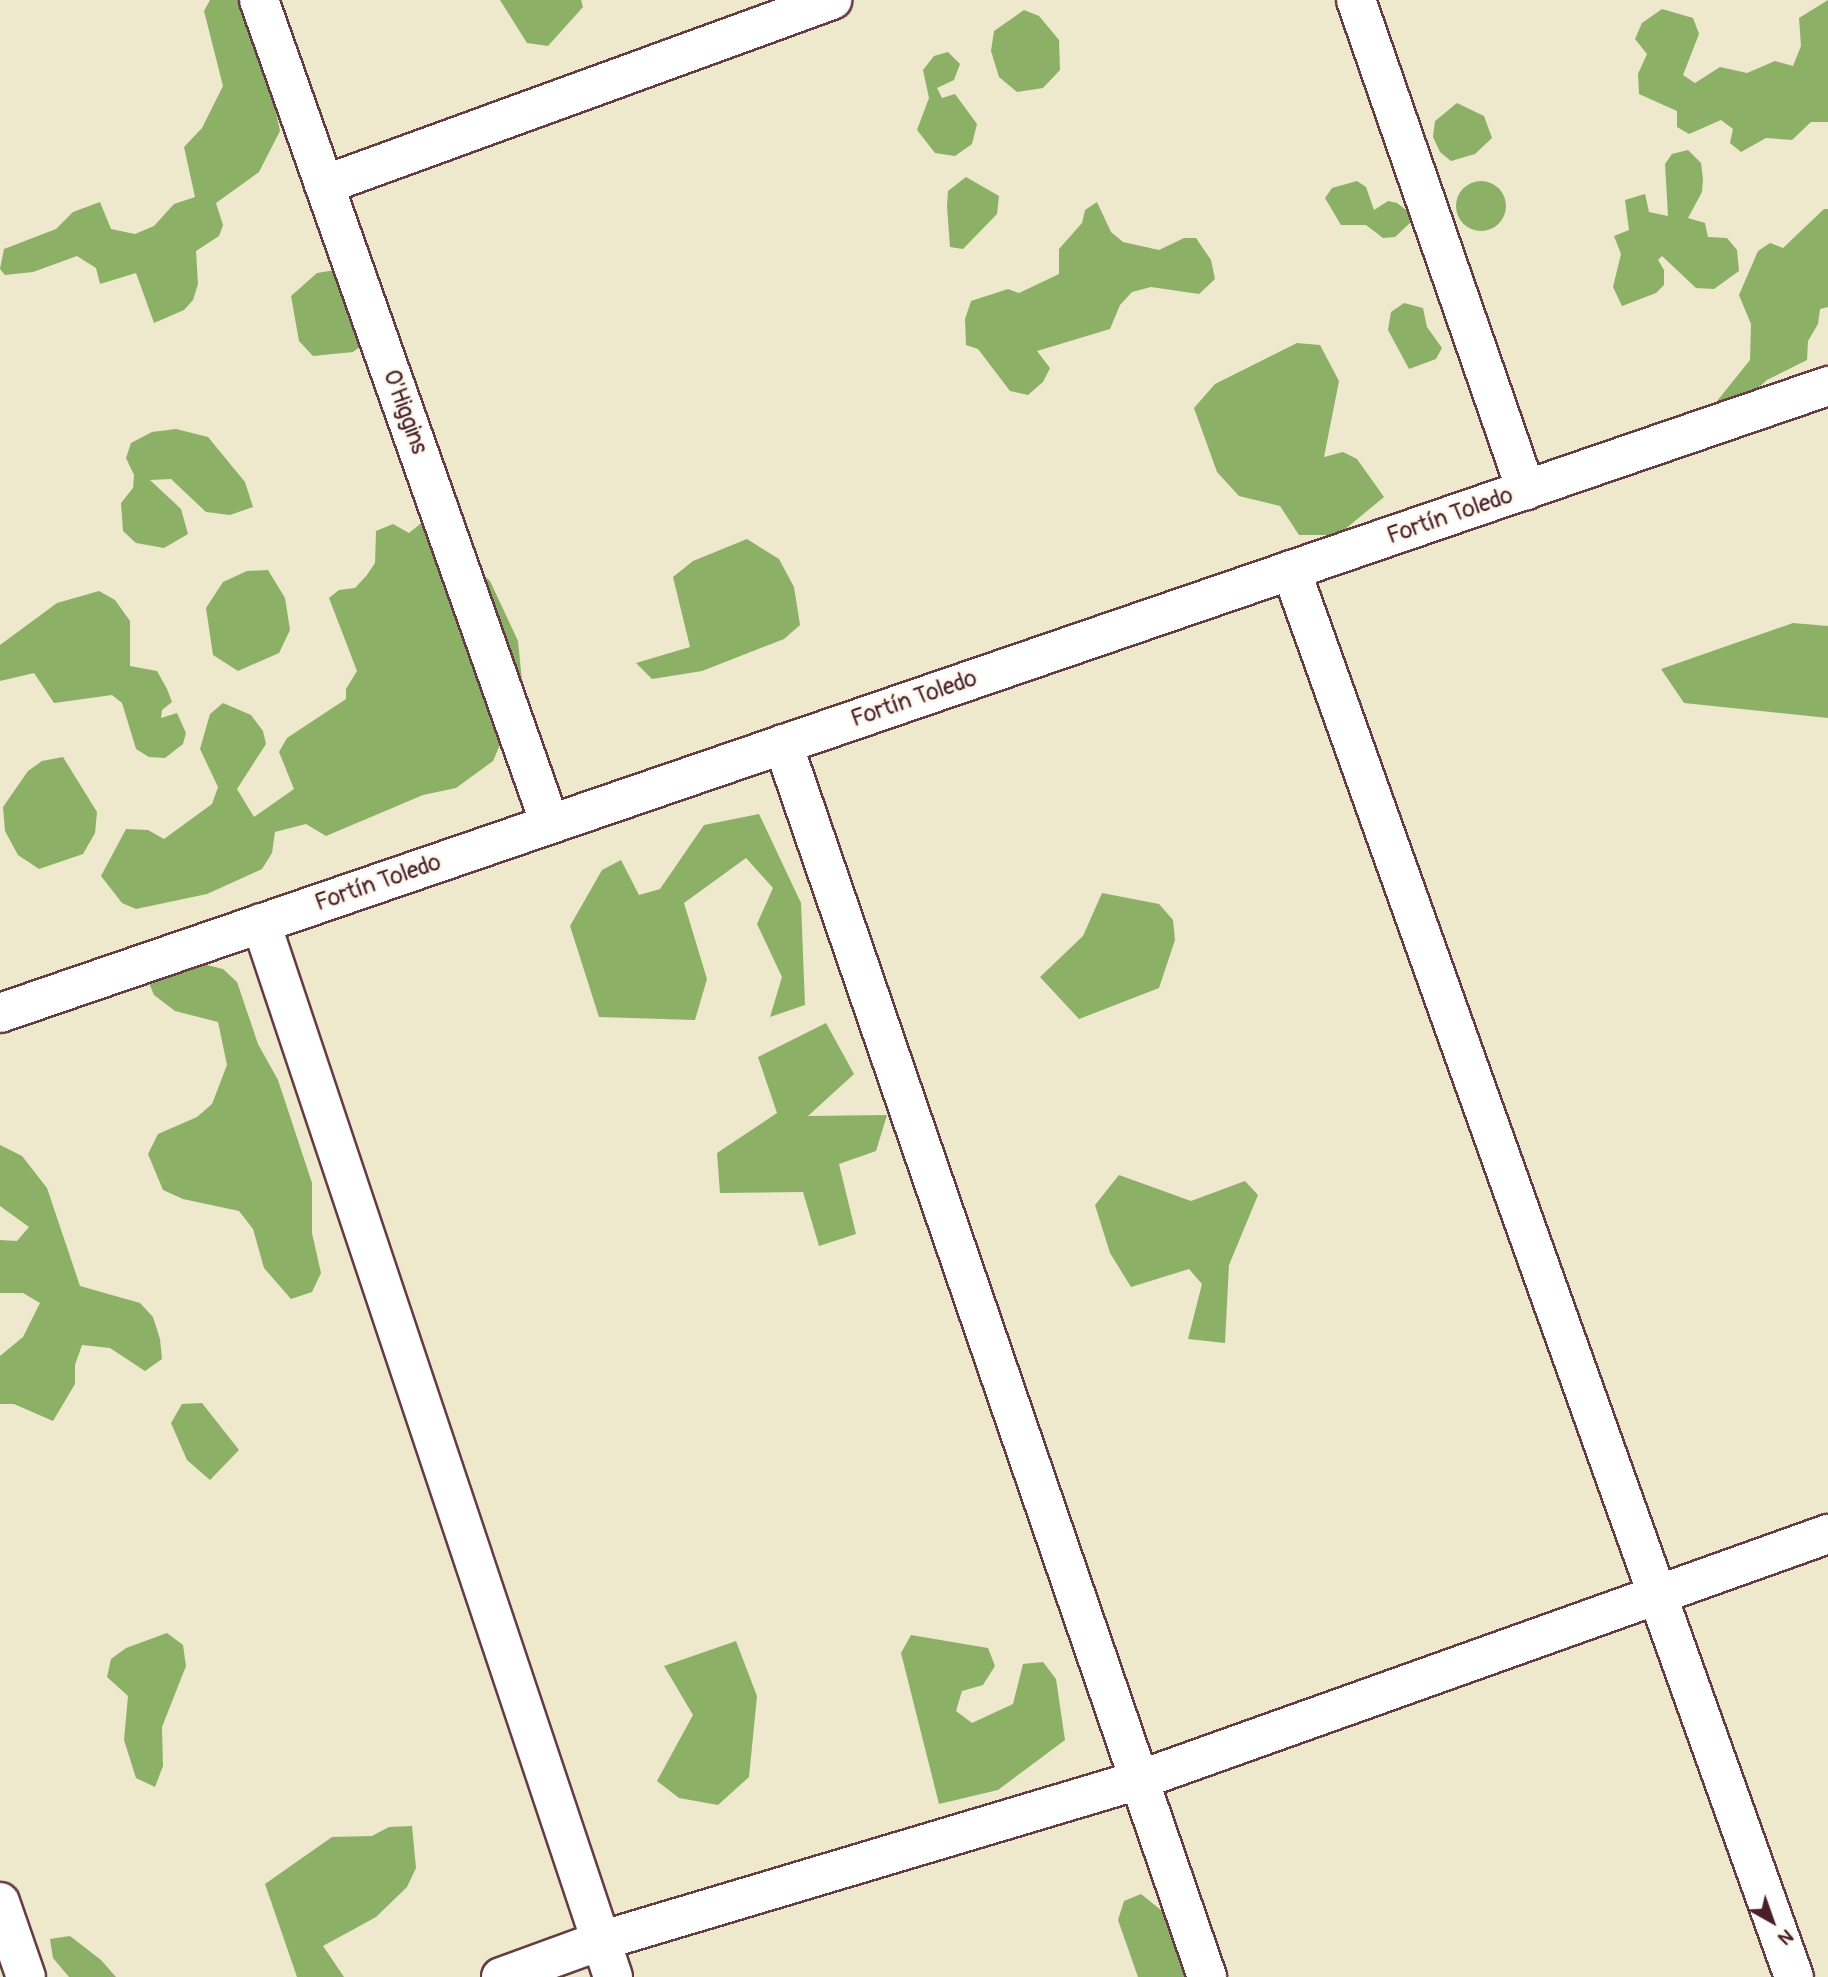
<!DOCTYPE html>
<meta charset="utf-8">
<style>
body{margin:0}
#map{position:relative;width:1828px;height:1977px;overflow:hidden;background:#eee8cc;font-family:Pangolin,sans-serif}
div>[style]{position:absolute}
[style*='--x']{left:calc(var(--x)*1px);top:calc(var(--y)*1px);width:calc(var(--w)*1px);rotate:calc(var(--a)*1deg)}
.forest>*{inset:0;background:#8cb166}
.round{border-radius:50%}
.roads{filter:drop-shadow(2px 0 #633d43) drop-shadow(-2px 0 #633d43) drop-shadow(0 2px #633d43) drop-shadow(0 -2px #633d43)}
.minor>*{height:38px;margin:-19px;padding:0 19px;transform-origin:19px;border-radius:19px;background:#fff}
span{translate:-50% -50%;white-space:nowrap;text-align:center;line-height:1.15;-webkit-text-stroke:5px #fbf7ec;paint-order:stroke}
.street-label{font-size:23px;color:#4a1f2b}
.north{position:absolute;left:1737px;top:1886px;width:70px;height:70px;-webkit-text-stroke:5px #fbf7ec;paint-order:stroke;rotate:140deg;font-size:19px;font-weight:700;line-height:28px;text-align:center;color:#4a1f2b}
.north::after{content:'';display:block;margin:auto;width:24px;height:32px;background:#4a1f2b;clip-path:polygon(50% 0,100% 100%,50% 72%,0 100%)}
</style>
<div id="map">
<div class="forest">
<div style="clip-path:polygon(210px 0,252px 0,280px 131px,259px 172px,216px 203px,223px 225px,219px 236px,196px 251px,198px 284px,193px 300px,184px 310px,154px 323px,136px 273px,100px 284px,96px 268px,77px 256px,33px 272px,5px 275px,0 269px,4px 249px,56px 229px,73px 212px,100px 202px,111px 229px,135px 234px,154px 226px,174px 204px,195px 197px,184px 147px,202px 128px,223px 86px,204px 11px)"></div>
<div style="clip-path:polygon(500px 0,581px 0,583px 7px,548px 46px,527px 43px)"></div>
<div style="clip-path:polygon(1828px 0,1828px 122px,1811px 122px,1792px 140px,1766px 138px,1741px 152px,1730px 143px,1733px 129px,1721px 120px,1689px 134px,1677px 127px,1677px 111px,1639px 94px,1638px 74px,1647px 54px,1635px 39px,1642px 23px,1662px 9px,1693px 18px,1699px 34px,1683px 75px,1695px 83px,1720px 67px,1747px 73px,1775px 61px,1793px 66px,1801px 46px,1799px 18px)"></div>
<div style="clip-path:polygon(1024px 10px,1039px 16px,1059px 40px,1060px 70px,1043px 88px,1017px 92px,999px 77px,991px 51px,994px 31px)"></div>
<div style="clip-path:polygon(948px 52px,960px 64px,954px 80px,937px 88px,942px 98px,955px 94px,977px 124px,972px 144px,955px 156px,935px 153px,917px 130px,929px 98px,923px 70px,934px 56px)"></div>
<div style="clip-path:polygon(1457px 103px,1484px 116px,1492px 138px,1475px 154px,1451px 161px,1440px 152px,1433px 137px,1435px 121px)"></div>
<div style="clip-path:polygon(1688px 150px,1701px 163px,1703px 179px,1702px 192px,1688px 218px,1705px 223px,1708px 237px,1727px 238px,1737px 250px,1739px 271px,1714px 289px,1696px 288px,1662px 256px,1658px 260px,1664px 270px,1664px 285px,1656px 293px,1622px 306px,1613px 287px,1621px 254px,1614px 236px,1629px 230px,1625px 200px,1645px 194px,1649px 212px,1668px 216px,1665px 164px,1672px 154px)"></div>
<div style="clip-path:polygon(966px 177px,999px 196px,997px 214px,963px 249px,950px 247px,947px 206px,948px 191px)"></div>
<div style="clip-path:polygon(1357px 181px,1366px 187px,1374px 210px,1388px 201px,1397px 203px,1410px 213px,1410px 223px,1395px 237px,1383px 238px,1366px 225px,1341px 225px,1325px 198px,1332px 188px)"></div>
<div class="round" style="left:1456px;top:181px;width:50px;height:50px"></div>
<div style="clip-path:polygon(1097px 202px,1111px 232px,1123px 242px,1159px 250px,1184px 238px,1196px 238px,1211px 260px,1215px 279px,1199px 294px,1151px 287px,1132px 292px,1120px 305px,1110px 329px,1037px 351px,1050px 368px,1043px 382px,1028px 395px,1010px 391px,978px 349px,966px 345px,965px 319px,971px 301px,1008px 289px,1019px 293px,1059px 274px,1059px 249px,1082px 223px,1085px 210px)"></div>
<div style="clip-path:polygon(1824px 209px,1828px 209px,1828px 307px,1820px 309px,1818px 324px,1808px 341px,1807px 360px,1767px 380px,1750px 395px,1709px 411px,1750px 360px,1751px 324px,1739px 295px,1758px 251px,1770px 243px,1783px 248px)"></div>
<div style="clip-path:polygon(335px 270px,369px 340px,353px 352px,313px 356px,299px 341px,291px 296px,317px 273px)"></div>
<div style="clip-path:polygon(1404px 303px,1423px 308px,1427px 327px,1442px 348px,1436px 359px,1409px 369px,1388px 330px,1391px 312px)"></div>
<div style="clip-path:polygon(1297px 343px,1320px 345px,1339px 381px,1324px 457px,1343px 452px,1357px 459px,1384px 497px,1338px 535px,1299px 535px,1280px 506px,1239px 496px,1217px 472px,1194px 408px,1215px 384px)"></div>
<div style="clip-path:polygon(176px 429px,208px 437px,245px 482px,253px 507px,230px 515px,206px 512px,171px 479px,150px 480px,181px 509px,188px 534px,164px 548px,136px 543px,123px 531px,121px 503px,133px 488px,134px 475px,126px 458px,131px 443px,152px 432px)"></div>
<div style="clip-path:polygon(425px 520px,490px 581px,518px 641px,523px 691px,493px 761px,456px 788px,423px 795px,326px 836px,306px 824px,275px 832px,272px 853px,262px 869px,207px 894px,136px 909px,122px 903px,101px 876px,126px 829px,148px 830px,164px 839px,212px 804px,218px 787px,200px 749px,210px 714px,223px 703px,251px 715px,263px 731px,266px 744px,237px 789px,254px 817px,294px 789px,279px 752px,287px 738px,346px 699px,346px 689px,357px 671px,329px 598px,339px 590px,355px 588px,367px 575px,375px 563px,376px 531px,393px 524px,409px 533px)"></div>
<div style="clip-path:polygon(747px 539px,779px 559px,794px 587px,800px 625px,784px 639px,702px 671px,652px 679px,636px 663px,690px 647px,673px 577px,693px 561px)"></div>
<div style="clip-path:polygon(268px 570px,285px 598px,290px 630px,279px 653px,238px 671px,213px 655px,206px 608px,223px 582px,247px 571px)"></div>
<div style="clip-path:polygon(99px 591px,115px 600px,130px 621px,130px 666px,157px 671px,167px 689px,172px 702px,162px 710px,161px 718px,177px 713px,186px 733px,183px 744px,165px 758px,149px 757px,136px 749px,122px 703px,112px 695px,54px 703px,34px 673px,0 681px,0 645px,57px 603px)"></div>
<div style="clip-path:polygon(1793px 623px,1828px 626px,1828px 718px,1684px 703px,1661px 669px)"></div>
<div style="clip-path:polygon(63px 757px,97px 812px,95px 833px,83px 854px,39px 869px,18px 855px,5px 831px,3px 807px,28px 771px,42px 761px)"></div>
<div style="clip-path:polygon(759px 814px,801px 903px,805px 1005px,770px 1017px,782px 977px,757px 924px,773px 888px,746px 858px,684px 903px,707px 979px,695px 1020px,599px 1017px,570px 926px,602px 870px,621px 860px,639px 895px,660px 889px,704px 825px)"></div>
<div style="clip-path:polygon(1102px 893px,1159px 904px,1173px 920px,1175px 940px,1159px 988px,1079px 1019px,1040px 977px,1083px 936px)"></div>
<div style="clip-path:polygon(203px 964px,223px 969px,237px 982px,258px 1044px,278px 1080px,312px 1183px,312px 1233px,321px 1273px,312px 1292px,291px 1299px,264px 1268px,253px 1229px,239px 1211px,183px 1199px,163px 1190px,148px 1154px,158px 1134px,197px 1117px,212px 1104px,227px 1065px,218px 1022px,175px 1011px,154px 995px,146px 976px)"></div>
<div style="clip-path:polygon(826px 1023px,854px 1074px,808px 1116px,887px 1115px,876px 1151px,839px 1164px,856px 1234px,819px 1246px,803px 1192px,720px 1193px,717px 1153px,777px 1113px,758px 1057px)"></div>
<div style="clip-path:polygon(0 1145px,22px 1156px,47px 1188px,80px 1286px,140px 1303px,153px 1317px,160px 1339px,162px 1359px,145px 1371px,110px 1348px,82px 1345px,75px 1365px,75px 1384px,53px 1421px,14px 1404px,0 1404px,0 1356px,23px 1337px,40px 1303px,23px 1293px,0 1293px,0 1240px,17px 1241px,29px 1227px,0 1206px)"></div>
<div style="clip-path:polygon(1119px 1175px,1191px 1201px,1245px 1181px,1258px 1195px,1229px 1265px,1225px 1343px,1188px 1339px,1202px 1284px,1189px 1269px,1131px 1287px,1110px 1253px,1095px 1205px)"></div>
<div style="clip-path:polygon(202px 1403px,239px 1450px,210px 1480px,187px 1460px,171px 1423px,182px 1404px)"></div>
<div style="clip-path:polygon(167px 1633px,183px 1645px,186px 1666px,162px 1727px,163px 1766px,155px 1787px,136px 1778px,124px 1740px,128px 1696px,107px 1677px,111px 1659px,126px 1648px)"></div>
<div style="clip-path:polygon(911px 1635px,988px 1648px,995px 1666px,983px 1685px,962px 1691px,956px 1711px,972px 1723px,1013px 1704px,1023px 1664px,1043px 1662px,1056px 1679px,1065px 1740px,998px 1790px,939px 1804px,901px 1653px)"></div>
<div style="clip-path:polygon(736px 1641px,757px 1696px,749px 1777px,718px 1805px,679px 1798px,657px 1781px,693px 1715px,664px 1666px)"></div>
<div style="clip-path:polygon(412px 1826px,416px 1868px,407px 1887px,376px 1917px,323px 1946px,344px 1977px,297px 1977px,265px 1884px,332px 1837px,372px 1836px,389px 1827px)"></div>
<div style="clip-path:polygon(1141px 1894px,1172px 1919px,1186px 1977px,1138px 1977px,1118px 1920px,1124px 1901px)"></div>
<div style="clip-path:polygon(70px 1936px,101px 1960px,116px 1977px,69px 1977px,53px 1958px,50px 1939px)"></div>
</div>
<div class="roads">
<div class="minor">
<div style="--x:259;--y:0;--w:874;--a:70.55"></div>
<div style="--x:1356;--y:0;--w:519;--a:70.87"></div>
<div style="--x:324;--y:185;--w:541;--a:-20.01"></div>
<div style="--x:1291;--y:570;--w:1494;--a:70.33"></div>
<div style="--x:783;--y:744;--w:1304;--a:71.02"></div>
<div style="--x:261;--y:923;--w:1111;--a:71.53"></div>
<div style="--x:0;--y:1013;--w:1933;--a:-18.93"></div>
<div style="--x:0;--y:1902;--w:79;--a:70.9"></div>
<div style="--x:501;--y:1977;--w:105;--a:-20"></div>
<div style="--x:600;--y:1941;--w:563;--a:-16.63"></div>
<div style="--x:1139;--y:1780;--w:732;--a:-19.65"></div>
</div>
</div>
<div class="street-label">
<span style="left:405px;top:412px;rotate:70deg">O'Higgins</span>
<span style="left:1450px;top:516px;rotate:-19deg">Fortín Toledo</span>
<span style="left:914px;top:699px;rotate:-19deg">Fortín Toledo</span>
<span style="left:378px;top:883px;rotate:-19deg">Fortín Toledo</span>
</div>
<div class="north">N</div>
</div>
